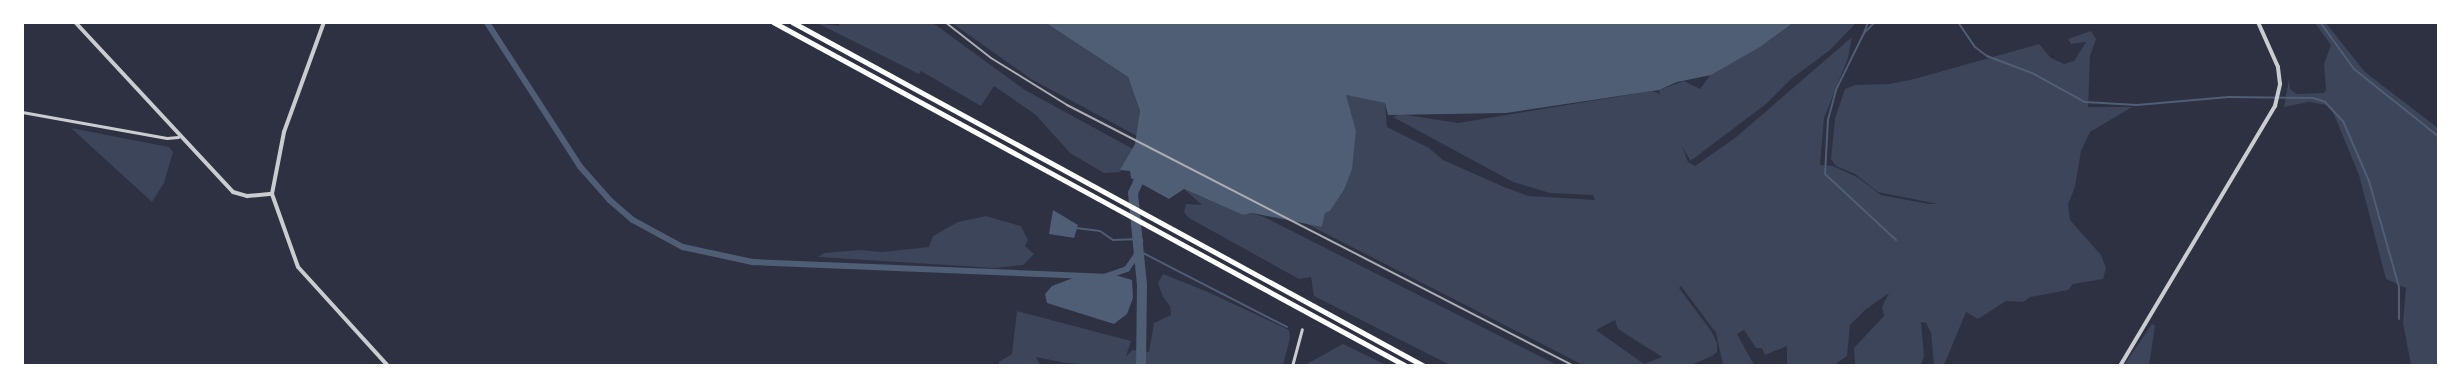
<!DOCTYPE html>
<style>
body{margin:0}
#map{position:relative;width:2461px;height:388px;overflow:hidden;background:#2d3142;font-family:Rubik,sans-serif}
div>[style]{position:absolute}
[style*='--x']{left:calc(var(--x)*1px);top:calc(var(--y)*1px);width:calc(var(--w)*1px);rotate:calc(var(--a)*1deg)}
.green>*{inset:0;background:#3c4559}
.water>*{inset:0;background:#4f5d75}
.stream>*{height:2px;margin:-1px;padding:0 1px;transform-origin:1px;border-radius:1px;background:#4f5d75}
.canal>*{height:5.5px;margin:-2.75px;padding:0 2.75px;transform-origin:2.75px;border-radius:2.75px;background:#4f5d75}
.river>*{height:10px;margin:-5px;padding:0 5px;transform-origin:5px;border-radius:5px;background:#4f5d75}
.minor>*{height:3px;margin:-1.5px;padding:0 1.5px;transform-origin:1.5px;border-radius:1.5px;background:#caccd0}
.tertiary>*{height:4px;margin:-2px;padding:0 2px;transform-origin:2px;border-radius:2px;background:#caccd0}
.trunk>*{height:5px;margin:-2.5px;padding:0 2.5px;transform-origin:2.5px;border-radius:2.5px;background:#fff}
.rail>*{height:2px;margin:-1px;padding:0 1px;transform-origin:1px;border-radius:1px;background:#abadb3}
span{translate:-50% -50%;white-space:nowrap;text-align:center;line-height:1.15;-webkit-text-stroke:4px #fff;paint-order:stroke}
.frame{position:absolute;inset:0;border:24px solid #fff;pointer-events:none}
</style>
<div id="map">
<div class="green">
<div style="clip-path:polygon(840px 22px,933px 23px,1025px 90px,1133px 149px,1120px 172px,1104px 173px,1070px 153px,1036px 115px,994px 86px,981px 106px,921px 71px,919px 74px,817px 23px,839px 26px)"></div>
<div style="clip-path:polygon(952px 23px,1046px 23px,1128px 77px,1140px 111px,1137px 136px,1031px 79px)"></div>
<div style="clip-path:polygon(evenodd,1793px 23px,1856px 23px,1830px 50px,1791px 79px,1766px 104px,1693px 159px,1690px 160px,1682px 146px,1688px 162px,1695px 166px,1735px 138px,1852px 37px,1848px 58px,1824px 118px,1820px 165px,1833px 166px,1857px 177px,1881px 195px,1929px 204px,1938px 204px,1878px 192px,1855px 174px,1836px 166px,1831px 159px,1835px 119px,1845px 89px,1855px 85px,1889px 84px,1914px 79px,2039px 44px,2051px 58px,2064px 64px,2074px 61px,2086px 42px,2071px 44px,2068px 39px,2091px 31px,2096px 39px,2090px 56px,2088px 107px,2132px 107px,2090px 132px,2081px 151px,2075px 187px,2068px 204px,2070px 220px,2101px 255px,2106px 268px,2103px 279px,2073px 284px,2068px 290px,2030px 297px,2023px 302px,2006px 301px,1978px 319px,1966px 312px,1944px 365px,1934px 365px,1931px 333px,1926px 323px,1921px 322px,1924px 356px,1921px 365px,1855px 365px,1854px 348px,1884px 316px,1882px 307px,1889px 293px,1865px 310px,1850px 325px,1847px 356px,1834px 365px,1787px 365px,1787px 346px,1765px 355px,1762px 348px,1756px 348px,1744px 330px,1737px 334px,1754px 365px,1723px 365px,1716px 333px,1681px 286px,1679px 288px,1712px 332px,1717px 343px,1717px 352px,1712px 356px,1691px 365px,1583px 365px,1303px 222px,1322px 227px,1325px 213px,1330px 211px,1344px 190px,1356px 131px,1345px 94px,1385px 103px,1387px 127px,1429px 148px,1443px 160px,1504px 187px,1529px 196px,1595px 200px,1593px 195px,1550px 193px,1513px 182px,1393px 117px,1400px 114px,1458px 123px,1652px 91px,1660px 94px,1659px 90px,1684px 81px,1700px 89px,1712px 73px,1760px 47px,1793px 23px,1615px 320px,1618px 329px,1662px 357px,1644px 364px,1596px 330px,1615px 320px)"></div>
<div style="clip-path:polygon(2315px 23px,2326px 23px,2365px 72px,2438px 128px,2438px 365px,2411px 365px,2403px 323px,2406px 288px,2386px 279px,2359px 175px,2333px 112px,2326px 105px,2309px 102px,2284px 107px,2289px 79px,2290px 89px,2297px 94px,2324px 93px,2326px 90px,2324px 64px,2331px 45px)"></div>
<div style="clip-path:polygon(71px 128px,169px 147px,173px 152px,164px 183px,152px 202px)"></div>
<div style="clip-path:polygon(1184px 189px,1243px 215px,1252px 213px,1264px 217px,1557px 365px,1450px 365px,1314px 296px,1311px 277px,1299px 279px,1189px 218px,1184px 212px,1186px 204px,1202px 205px)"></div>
<div style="clip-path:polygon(986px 216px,1021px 226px,1028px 240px,1025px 246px,1034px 254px,1023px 265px,995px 268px,818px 257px,824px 253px,860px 250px,882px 252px,929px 247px,933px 236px,958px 222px)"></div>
<div style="clip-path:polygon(1163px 274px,1208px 292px,1289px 330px,1290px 338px,1283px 365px,1113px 366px,1066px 363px,1036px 357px,1040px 365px,999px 365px,999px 362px,1012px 354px,1017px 311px,1131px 341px,1126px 356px,1133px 350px,1149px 352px,1154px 323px,1171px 315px,1170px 306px,1163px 297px,1158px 283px)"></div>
<div style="clip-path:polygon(2152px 324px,2155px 326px,2149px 365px,2124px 365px)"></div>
<div style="clip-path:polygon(1343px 344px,1386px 365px,1305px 365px)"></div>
</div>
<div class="water">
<div style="clip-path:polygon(1046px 23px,1793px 23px,1760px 47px,1711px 75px,1677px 82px,1659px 90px,1506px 113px,1388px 115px,1385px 103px,1346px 95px,1356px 131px,1352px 169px,1344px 190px,1330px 211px,1325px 213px,1322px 227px,1252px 213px,1243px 215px,1184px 189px,1169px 199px,1131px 178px,1130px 171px,1120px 170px,1135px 144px,1140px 111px,1128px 77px)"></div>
<div style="clip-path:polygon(1053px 210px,1078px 225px,1074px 238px,1049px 234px)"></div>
<div style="clip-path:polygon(1115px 275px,1132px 280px,1133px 298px,1127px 314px,1114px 324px,1047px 303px,1045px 294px,1052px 286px,1078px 276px)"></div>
</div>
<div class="stream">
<div style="--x:1868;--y:22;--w:12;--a:110"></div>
<div style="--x:1864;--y:33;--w:16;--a:-45"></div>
<div style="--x:1958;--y:22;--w:30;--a:56"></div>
<div style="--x:1975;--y:47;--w:15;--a:37"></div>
<div style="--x:1987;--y:56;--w:48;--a:20.7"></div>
<div style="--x:2032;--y:73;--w:60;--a:28.7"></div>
<div style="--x:2085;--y:102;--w:52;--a:3.3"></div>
<div style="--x:2137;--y:105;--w:92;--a:-5"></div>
<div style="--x:2229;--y:97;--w:84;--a:0.7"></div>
<div style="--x:2313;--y:98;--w:13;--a:18"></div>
<div style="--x:2325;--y:102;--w:26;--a:47"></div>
<div style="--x:2343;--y:121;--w:65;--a:66.6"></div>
<div style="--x:2369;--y:181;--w:110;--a:74.2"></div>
<div style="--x:2399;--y:287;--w:32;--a:90"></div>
<div style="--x:2320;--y:22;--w:58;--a:54.1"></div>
<div style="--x:2354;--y:69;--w:107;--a:38.6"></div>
<div style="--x:1864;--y:33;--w:64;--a:116.2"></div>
<div style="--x:1836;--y:90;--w:30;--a:105"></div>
<div style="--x:1828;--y:119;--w:55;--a:93.1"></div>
<div style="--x:1825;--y:174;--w:97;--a:42.9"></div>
<div style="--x:1076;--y:228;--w:24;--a:7"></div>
<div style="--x:1100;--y:231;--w:16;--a:35"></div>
<div style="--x:1113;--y:240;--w:26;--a:-2"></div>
<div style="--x:1141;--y:252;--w:164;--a:27.2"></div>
</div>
<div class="canal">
<div style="--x:487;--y:22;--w:171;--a:57.1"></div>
<div style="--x:580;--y:166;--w:45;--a:48.6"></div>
<div style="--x:610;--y:200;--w:30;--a:41"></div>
<div style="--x:633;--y:220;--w:57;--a:28.4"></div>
<div style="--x:683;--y:247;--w:72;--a:12.1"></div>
<div style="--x:753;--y:262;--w:351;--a:2.4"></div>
<div style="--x:1104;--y:277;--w:24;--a:-19"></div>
<div style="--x:1127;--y:269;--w:16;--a:-55"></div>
<div style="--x:1136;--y:256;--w:15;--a:-74"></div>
</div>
<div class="river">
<div style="--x:1141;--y:366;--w:81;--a:-89.3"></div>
<div style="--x:1142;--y:285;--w:92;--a:-95.6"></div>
<div style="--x:1133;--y:193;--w:26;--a:-65"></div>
</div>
<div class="minor">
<div style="--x:22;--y:112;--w:147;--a:10.2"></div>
<div style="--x:167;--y:138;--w:11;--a:-5"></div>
<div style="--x:1292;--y:366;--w:38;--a:-75"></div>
</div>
<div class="tertiary">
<div style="--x:75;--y:22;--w:232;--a:47.1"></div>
<div style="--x:233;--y:192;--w:15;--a:16"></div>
<div style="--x:247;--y:196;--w:25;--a:-5"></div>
<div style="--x:324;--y:22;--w:117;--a:110"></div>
<div style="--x:284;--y:132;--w:63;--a:101"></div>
<div style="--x:272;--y:194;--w:77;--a:70.4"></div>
<div style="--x:298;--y:267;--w:134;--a:47.7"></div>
<div style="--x:2120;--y:366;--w:303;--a:-59.2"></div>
<div style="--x:2275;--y:106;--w:23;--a:-77"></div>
<div style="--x:2280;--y:84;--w:17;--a:-97"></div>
<div style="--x:2278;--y:67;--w:49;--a:-114"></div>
</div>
<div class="trunk">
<div style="--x:773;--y:22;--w:720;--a:28.52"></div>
<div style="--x:792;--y:22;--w:720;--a:28.56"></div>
</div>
<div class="rail">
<div style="--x:945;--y:22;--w:58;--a:38"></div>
<div style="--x:991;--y:58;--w:89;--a:31.7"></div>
<div style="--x:1067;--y:105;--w:570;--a:27.24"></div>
</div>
<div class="frame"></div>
</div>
